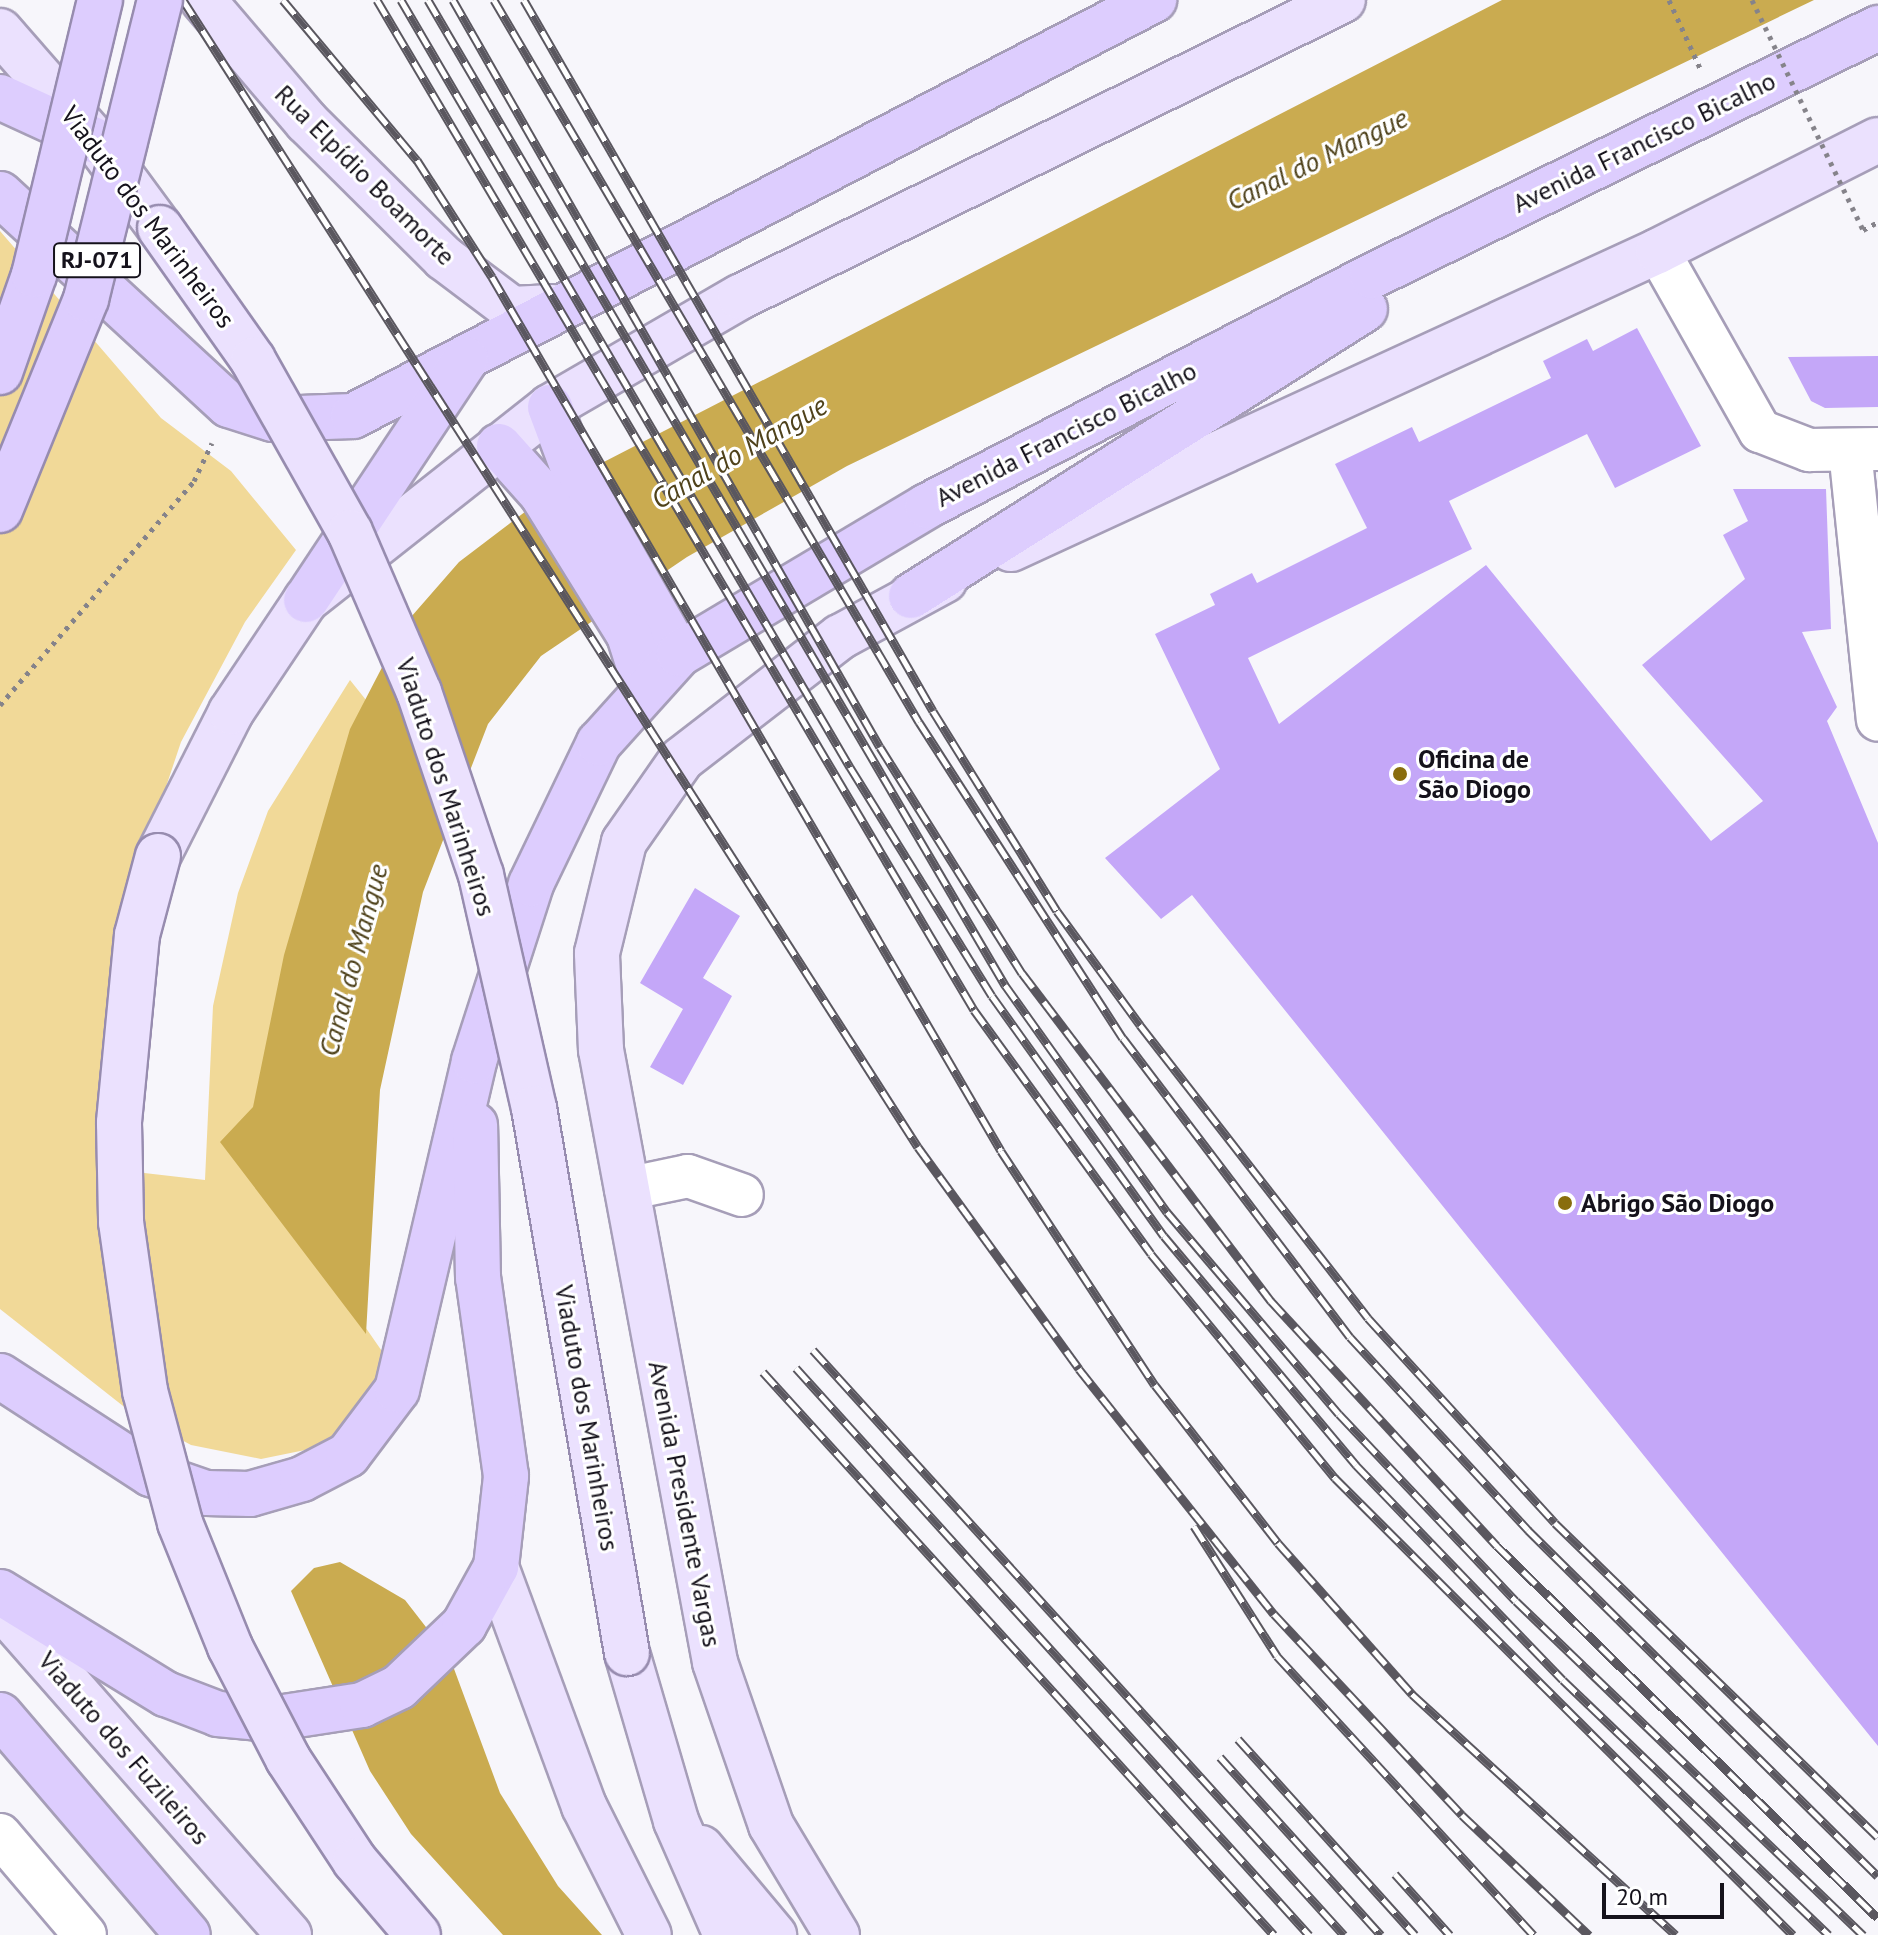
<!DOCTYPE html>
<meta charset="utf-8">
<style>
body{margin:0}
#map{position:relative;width:1878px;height:1935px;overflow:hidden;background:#f7f6fb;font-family:"PT Sans",sans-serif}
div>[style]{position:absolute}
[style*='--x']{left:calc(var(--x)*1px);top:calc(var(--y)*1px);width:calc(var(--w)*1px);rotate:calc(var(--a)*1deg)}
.green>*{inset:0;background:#f1d998}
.water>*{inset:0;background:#caab50}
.building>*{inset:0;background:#c4a7f8}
.path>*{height:5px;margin-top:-2.5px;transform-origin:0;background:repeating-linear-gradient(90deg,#85838a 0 4px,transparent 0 10px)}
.roads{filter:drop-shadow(2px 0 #a69eb8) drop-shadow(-2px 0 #a69eb8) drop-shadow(0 2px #a69eb8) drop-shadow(0 -2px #a69eb8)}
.minor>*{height:42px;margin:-21px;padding:0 21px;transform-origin:21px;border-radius:21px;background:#fff}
.major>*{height:44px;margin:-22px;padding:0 22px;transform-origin:22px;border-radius:22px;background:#ebe1fe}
.highway>*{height:44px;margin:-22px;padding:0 22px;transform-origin:22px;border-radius:22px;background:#ddcdfe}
.rail>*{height:9px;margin-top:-4.5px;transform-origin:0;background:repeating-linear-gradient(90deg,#fff 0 18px,#5a575f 0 36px);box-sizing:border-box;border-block:2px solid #5a575f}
.path-bridge>*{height:5px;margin-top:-2.5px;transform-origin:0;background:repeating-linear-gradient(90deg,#85838a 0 4px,transparent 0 10px)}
.bridges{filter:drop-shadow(2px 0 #978caf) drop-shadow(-2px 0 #978caf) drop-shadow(0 2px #978caf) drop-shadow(0 -2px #978caf)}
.major-bridge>*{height:44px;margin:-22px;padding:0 22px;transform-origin:22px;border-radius:22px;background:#ebe1fe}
.highway-bridge>*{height:44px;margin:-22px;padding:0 22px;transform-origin:22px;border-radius:22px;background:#ddcdfe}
.dots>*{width:22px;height:22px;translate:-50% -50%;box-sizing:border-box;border:4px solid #fff;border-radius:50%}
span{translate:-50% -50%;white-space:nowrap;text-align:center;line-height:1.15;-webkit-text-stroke:6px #fff;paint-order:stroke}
.shield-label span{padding:2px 6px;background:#fff;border:2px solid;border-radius:6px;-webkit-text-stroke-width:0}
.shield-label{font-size:24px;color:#15121b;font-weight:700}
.street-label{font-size:26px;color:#15121b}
.poi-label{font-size:26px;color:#15121b;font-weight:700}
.left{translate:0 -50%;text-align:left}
.water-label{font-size:28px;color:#4f421b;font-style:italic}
.scale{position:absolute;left:1602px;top:1883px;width:122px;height:36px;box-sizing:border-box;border:4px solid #15121b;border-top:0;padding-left:10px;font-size:24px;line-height:28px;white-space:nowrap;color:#15121b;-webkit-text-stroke:6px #fff;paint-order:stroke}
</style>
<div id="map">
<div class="green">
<div style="clip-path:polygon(0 231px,161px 418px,231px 471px,296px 550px,245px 622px,181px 742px,121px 921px,101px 1168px,205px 1180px,213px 1006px,238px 893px,268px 811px,350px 680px,382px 720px,253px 1165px,395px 1370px,377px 1407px,315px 1448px,261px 1459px,191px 1445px,132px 1413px,0 1309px)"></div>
</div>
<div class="water">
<div style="clip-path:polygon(1502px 0,1814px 0,847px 466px,687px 557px,541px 656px,488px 724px,423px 892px,380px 1090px,366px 1334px,220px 1142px,253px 1107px,284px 955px,350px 729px,404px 625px,459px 562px,563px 483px)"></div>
<div style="clip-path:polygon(340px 1562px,405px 1600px,450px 1658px,500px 1793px,558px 1886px,602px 1935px,503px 1935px,411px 1834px,370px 1771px,291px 1591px,314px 1568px)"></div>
</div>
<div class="building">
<div style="clip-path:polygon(1637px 328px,1701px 446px,1615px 488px,1587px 434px,1449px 501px,1472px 549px,1248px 658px,1279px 724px,1486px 565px,1711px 841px,1763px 801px,1642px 665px,1745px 579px,1723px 535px,1748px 521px,1733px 489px,1826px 489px,1831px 629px,1802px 632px,1837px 707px,1827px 721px,1878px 843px,1878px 1746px,1192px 895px,1161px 919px,1105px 858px,1220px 769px,1155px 634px,1215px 605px,1210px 594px,1252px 573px,1257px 583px,1367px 528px,1335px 464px,1412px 427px,1419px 442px,1551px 378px,1543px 361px,1587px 339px,1593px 351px)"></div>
<div style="clip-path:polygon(1878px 356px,1878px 407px,1825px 408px,1811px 401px,1788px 357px)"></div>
<div style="clip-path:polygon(695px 888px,740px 916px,703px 978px,732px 996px,683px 1085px,650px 1067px,683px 1009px,640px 983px)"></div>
</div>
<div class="path">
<div style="--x:1669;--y:0;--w:75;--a:65.5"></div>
<div style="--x:1863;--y:230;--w:17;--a:-28"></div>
<div style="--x:0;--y:705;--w:296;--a:-49.1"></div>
<div style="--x:194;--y:481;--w:42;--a:-64.7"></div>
</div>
<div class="roads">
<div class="minor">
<div style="--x:1658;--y:251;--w:207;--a:60.5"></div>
<div style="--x:1760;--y:431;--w:53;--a:21.2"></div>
<div style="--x:1809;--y:450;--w:69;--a:-0.8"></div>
<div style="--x:1850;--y:450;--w:271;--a:84.1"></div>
<div style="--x:626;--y:1189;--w:63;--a:-11.8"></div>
<div style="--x:688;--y:1176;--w:57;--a:19.4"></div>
<div style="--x:0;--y:1835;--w:131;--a:49.6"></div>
</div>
<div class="major">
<div style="--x:203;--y:0;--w:160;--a:49.6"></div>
<div style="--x:307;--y:122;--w:193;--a:44.8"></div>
<div style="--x:444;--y:258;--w:85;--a:36.9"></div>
<div style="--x:512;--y:309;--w:40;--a:-2.9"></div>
<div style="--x:0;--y:31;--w:146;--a:48.9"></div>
<div style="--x:96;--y:141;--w:108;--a:53.7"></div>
<div style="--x:1011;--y:549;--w:712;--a:-24.73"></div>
<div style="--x:1658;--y:251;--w:246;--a:-26.8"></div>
<div style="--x:158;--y:856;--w:161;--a:-63.1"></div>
<div style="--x:231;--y:712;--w:135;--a:-56.2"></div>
<div style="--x:306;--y:600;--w:311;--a:-38.3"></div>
<div style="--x:550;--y:407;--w:220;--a:-30.1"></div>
<div style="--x:740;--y:297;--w:672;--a:-26.22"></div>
<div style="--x:496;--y:1567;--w:255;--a:69.8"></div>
<div style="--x:584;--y:1806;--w:144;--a:63.3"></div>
<div style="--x:0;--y:1606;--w:438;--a:48.7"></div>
<div style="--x:627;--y:1653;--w:175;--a:73.7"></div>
<div style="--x:676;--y:1821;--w:124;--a:66.3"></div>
<div style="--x:701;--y:1848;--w:114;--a:50"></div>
<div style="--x:837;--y:1935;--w:128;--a:-121"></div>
<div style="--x:771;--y:1825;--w:172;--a:-109"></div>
<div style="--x:715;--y:1662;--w:623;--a:-100.55"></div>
<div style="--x:601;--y:1050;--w:97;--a:-92.4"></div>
<div style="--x:597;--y:953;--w:114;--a:-76.3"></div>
<div style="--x:624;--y:842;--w:101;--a:-55.1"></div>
<div style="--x:682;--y:759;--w:200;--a:-37.7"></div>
<div style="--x:840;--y:637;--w:119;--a:-28.5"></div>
</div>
<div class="highway">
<div style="--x:0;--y:97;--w:106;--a:24.6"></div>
<div style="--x:0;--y:194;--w:311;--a:42.7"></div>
<div style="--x:229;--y:405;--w:46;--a:17.7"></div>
<div style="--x:273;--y:419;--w:80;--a:-2.1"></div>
<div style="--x:353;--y:416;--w:903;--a:-27.45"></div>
<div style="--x:550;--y:407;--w:68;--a:69.4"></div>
<div style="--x:574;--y:471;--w:211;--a:60.2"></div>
<div style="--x:499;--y:446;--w:63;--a:48.2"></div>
<div style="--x:541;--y:493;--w:167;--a:58.2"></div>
<div style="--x:629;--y:635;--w:52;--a:72.3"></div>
<div style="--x:911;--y:596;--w:537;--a:-32.3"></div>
<div style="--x:306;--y:600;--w:289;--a:-56.4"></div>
<div style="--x:0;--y:1376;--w:180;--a:33"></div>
<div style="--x:151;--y:1474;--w:58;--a:19.1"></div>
<div style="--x:206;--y:1493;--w:44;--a:1.3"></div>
<div style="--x:250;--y:1494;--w:54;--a:-16.1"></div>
<div style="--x:302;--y:1479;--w:52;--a:-27.6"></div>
<div style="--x:348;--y:1455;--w:81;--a:-53"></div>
<div style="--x:397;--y:1390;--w:338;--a:-76.8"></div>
<div style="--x:474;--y:1061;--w:186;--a:-72.1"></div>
<div style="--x:531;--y:884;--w:157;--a:-64.3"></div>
<div style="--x:599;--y:743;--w:120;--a:-48"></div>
<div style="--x:679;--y:654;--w:289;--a:-30.8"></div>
<div style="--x:927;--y:506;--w:501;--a:-27.33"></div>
<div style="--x:1372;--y:276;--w:564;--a:-26.11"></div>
<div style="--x:0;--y:1592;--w:195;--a:31.6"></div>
<div style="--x:166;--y:1694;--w:56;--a:21"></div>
<div style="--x:218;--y:1714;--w:53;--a:5.4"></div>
<div style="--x:271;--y:1719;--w:92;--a:-8.7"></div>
<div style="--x:362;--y:1705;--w:41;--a:-25.9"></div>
<div style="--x:399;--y:1687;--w:90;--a:-43.6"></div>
<div style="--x:464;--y:1625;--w:66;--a:-61.1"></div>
<div style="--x:496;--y:1567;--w:92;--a:-83.7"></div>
<div style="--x:506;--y:1476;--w:200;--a:-98"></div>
<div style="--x:478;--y:1278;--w:153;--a:-91.1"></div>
<div style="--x:0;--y:1715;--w:289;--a:49.5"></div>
</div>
</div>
<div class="rail">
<div style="--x:183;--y:0;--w:1362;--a:57.35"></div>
<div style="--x:918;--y:1147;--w:274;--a:54"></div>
<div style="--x:1079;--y:1369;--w:313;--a:51.5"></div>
<div style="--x:1274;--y:1614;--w:275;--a:46.9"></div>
<div style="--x:1462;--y:1815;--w:175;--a:43.4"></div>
<div style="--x:283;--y:0;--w:209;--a:50.1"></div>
<div style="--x:417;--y:160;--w:139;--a:57.3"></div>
<div style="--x:492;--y:277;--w:1011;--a:59.78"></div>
<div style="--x:1001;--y:1151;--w:280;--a:56.7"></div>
<div style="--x:1155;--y:1385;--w:200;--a:52.1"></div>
<div style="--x:1278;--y:1543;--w:202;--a:48.4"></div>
<div style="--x:1412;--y:1694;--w:357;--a:42.4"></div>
<div style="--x:377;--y:0;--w:1173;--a:59.41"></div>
<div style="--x:974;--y:1010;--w:301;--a:54"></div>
<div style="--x:1151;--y:1254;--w:290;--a:50.6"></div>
<div style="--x:1335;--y:1478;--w:647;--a:44.94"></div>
<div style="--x:401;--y:0;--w:889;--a:59.66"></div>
<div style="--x:850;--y:767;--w:269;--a:58.2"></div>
<div style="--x:992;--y:996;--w:295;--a:54.4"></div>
<div style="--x:1164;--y:1236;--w:299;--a:50"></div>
<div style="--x:1356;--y:1465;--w:298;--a:46.1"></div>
<div style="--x:1563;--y:1680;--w:368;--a:43.8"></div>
<div style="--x:428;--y:0;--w:1142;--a:59.64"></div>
<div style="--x:1005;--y:985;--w:279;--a:54.5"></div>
<div style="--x:1167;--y:1212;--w:265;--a:49.6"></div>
<div style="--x:1339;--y:1414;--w:257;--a:46.6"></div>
<div style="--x:1516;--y:1601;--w:482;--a:43.9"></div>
<div style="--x:453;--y:0;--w:860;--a:60.25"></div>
<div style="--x:880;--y:747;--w:267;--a:57.9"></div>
<div style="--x:1022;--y:973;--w:412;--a:52.8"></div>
<div style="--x:1271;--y:1301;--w:333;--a:47.3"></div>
<div style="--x:1497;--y:1546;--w:532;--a:44.32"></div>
<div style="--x:494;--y:0;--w:838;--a:59.52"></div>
<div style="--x:919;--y:722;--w:376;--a:57.2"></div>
<div style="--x:1123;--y:1038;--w:375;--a:52.8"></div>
<div style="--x:1350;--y:1337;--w:263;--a:47.3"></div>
<div style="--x:1528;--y:1530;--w:492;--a:44.7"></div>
<div style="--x:524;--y:0;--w:820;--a:60.09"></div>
<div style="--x:933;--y:711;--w:235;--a:58.2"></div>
<div style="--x:1057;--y:911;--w:141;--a:53.9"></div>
<div style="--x:1140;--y:1025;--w:371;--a:52.1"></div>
<div style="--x:1368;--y:1318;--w:277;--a:47.6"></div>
<div style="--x:1555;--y:1523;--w:450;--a:44.2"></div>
<div style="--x:813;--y:1350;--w:790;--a:47.77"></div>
<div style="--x:796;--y:1368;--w:765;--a:47.86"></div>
<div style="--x:763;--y:1372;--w:760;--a:47.77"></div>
<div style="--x:1194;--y:1526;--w:154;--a:57.4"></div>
<div style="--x:1277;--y:1656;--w:379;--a:47.4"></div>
<div style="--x:1238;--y:1739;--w:264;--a:47.9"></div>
<div style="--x:1220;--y:1757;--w:240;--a:47.9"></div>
<div style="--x:1395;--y:1874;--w:82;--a:48"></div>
</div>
<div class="path-bridge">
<div style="--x:1752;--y:0;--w:255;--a:64.2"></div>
</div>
<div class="bridges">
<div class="major-bridge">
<div style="--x:160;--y:228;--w:161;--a:54.8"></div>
<div style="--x:253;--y:360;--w:197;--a:60.6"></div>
<div style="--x:350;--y:532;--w:174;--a:66.7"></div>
<div style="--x:419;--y:692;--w:193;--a:71.3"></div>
<div style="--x:481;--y:875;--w:239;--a:77.2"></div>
<div style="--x:534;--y:1108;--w:553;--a:80.32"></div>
<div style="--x:158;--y:856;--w:82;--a:104.9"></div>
<div style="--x:137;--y:935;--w:189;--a:95.5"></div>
<div style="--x:119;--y:1123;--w:99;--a:88.8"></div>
<div style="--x:121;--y:1222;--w:171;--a:81.9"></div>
<div style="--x:145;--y:1391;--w:137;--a:75.1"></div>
<div style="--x:180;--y:1523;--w:134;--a:68"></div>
<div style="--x:230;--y:1647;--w:126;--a:62.6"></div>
<div style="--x:288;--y:1759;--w:122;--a:56.7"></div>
<div style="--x:355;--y:1861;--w:97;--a:49.6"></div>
</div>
<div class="highway-bridge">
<div style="--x:0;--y:372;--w:103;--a:-70.7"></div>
<div style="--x:34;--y:275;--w:283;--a:-76.5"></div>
<div style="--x:0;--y:510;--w:228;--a:-67.8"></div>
<div style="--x:86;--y:299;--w:308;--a:-76.1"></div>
</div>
</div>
<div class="dots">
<div style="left:1400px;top:774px;background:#896d0d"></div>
<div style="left:1565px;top:1203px;background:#896d0d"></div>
</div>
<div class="shield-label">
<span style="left:97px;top:260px">RJ-071</span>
</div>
<div class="street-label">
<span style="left:1644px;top:142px;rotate:-26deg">Avenida Francisco Bicalho</span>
<span style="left:365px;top:175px;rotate:45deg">Rua Elpídio Boamorte</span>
<span style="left:148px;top:217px;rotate:53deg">Viaduto dos Marinheiros</span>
<span style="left:1066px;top:434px;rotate:-27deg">Avenida Francisco Bicalho</span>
<span style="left:446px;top:787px;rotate:72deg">Viaduto dos Marinheiros</span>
<span style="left:587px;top:1418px;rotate:80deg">Viaduto dos Marinheiros</span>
<span style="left:685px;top:1504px;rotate:79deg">Avenida Presidente Vargas</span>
<span style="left:124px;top:1748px;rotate:49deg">Viaduto dos Fuzileiros</span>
</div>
<div class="poi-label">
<span class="left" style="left:1418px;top:774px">Oficina de<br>São Diogo</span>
<span class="left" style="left:1581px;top:1203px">Abrigo São Diogo</span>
</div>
<div class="water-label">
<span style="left:1317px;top:159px;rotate:-26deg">Canal do Mangue</span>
<span style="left:739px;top:452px;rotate:-30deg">Canal do Mangue</span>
<span style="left:353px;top:960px;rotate:-75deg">Canal do Mangue</span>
</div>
<div class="scale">20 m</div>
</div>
